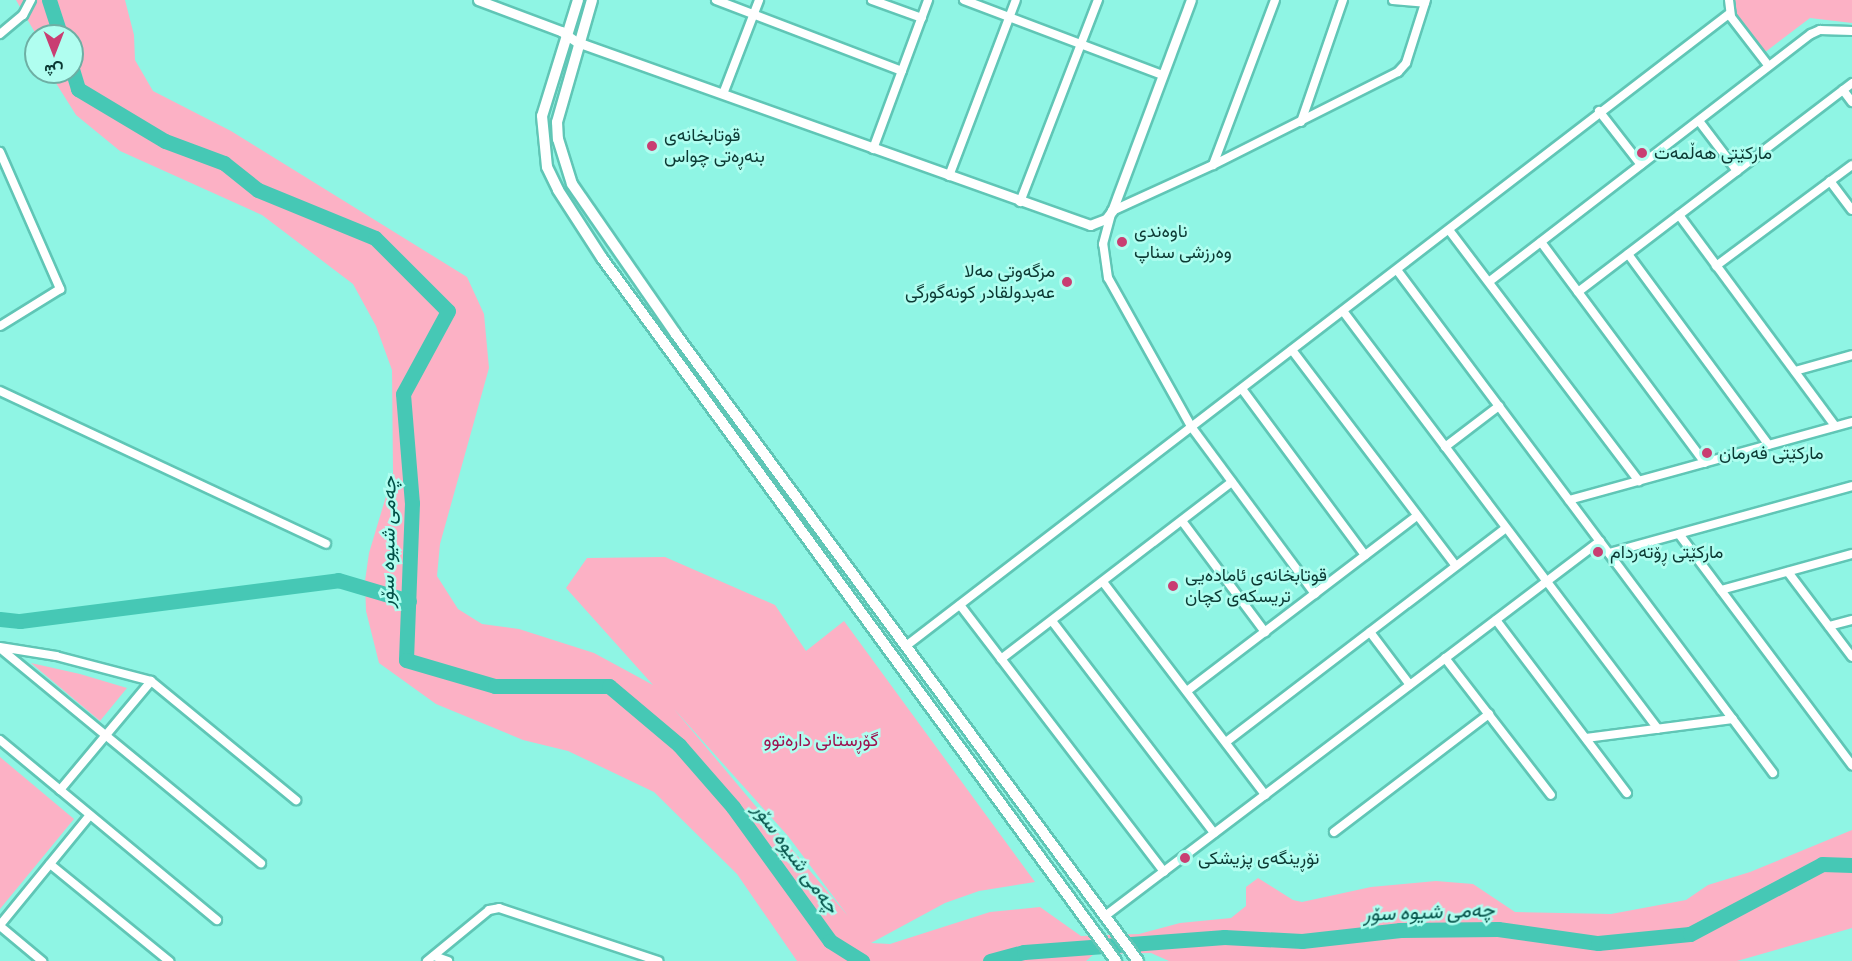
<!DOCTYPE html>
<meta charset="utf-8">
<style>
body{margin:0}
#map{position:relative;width:1852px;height:961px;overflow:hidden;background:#8ff5e4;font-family:"Fira Sans Condensed",Vazirmatn,sans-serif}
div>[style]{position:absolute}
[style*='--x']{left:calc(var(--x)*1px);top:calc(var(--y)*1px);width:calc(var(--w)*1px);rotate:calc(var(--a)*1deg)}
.green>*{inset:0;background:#fcb1c5}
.river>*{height:15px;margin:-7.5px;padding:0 7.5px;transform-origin:7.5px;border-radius:7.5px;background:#46c8b5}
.roads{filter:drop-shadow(2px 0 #60c6b6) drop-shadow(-2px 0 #60c6b6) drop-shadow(0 2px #60c6b6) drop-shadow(0 -2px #60c6b6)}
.minor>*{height:8px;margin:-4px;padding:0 4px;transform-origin:4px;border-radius:4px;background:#fff}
.tertiary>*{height:9px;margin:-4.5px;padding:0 4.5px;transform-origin:4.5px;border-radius:4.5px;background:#fff}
.secondary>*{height:10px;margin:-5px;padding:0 5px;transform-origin:5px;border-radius:5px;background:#fff}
.dots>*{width:16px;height:16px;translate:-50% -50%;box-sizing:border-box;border:3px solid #b0fef0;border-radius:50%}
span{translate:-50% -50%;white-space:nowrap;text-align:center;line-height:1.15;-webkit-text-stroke:5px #b0fef0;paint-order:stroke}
.poi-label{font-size:18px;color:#0b3933}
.left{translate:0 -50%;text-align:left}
.right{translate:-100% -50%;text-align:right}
.park-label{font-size:18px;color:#9e1250}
.water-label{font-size:20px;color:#004f46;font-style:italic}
.north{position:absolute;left:24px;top:24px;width:60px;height:60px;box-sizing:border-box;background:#b0fef0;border:2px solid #6eafa4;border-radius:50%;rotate:180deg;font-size:16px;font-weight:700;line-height:24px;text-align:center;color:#0b3933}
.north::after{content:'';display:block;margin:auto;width:21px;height:27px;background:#c93e72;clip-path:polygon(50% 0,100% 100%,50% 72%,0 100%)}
</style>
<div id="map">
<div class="green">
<div style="clip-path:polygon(evenodd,16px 0,125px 0,134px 35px,135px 60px,153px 91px,231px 131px,467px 277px,484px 314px,489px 368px,440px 544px,437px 576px,458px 609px,482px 624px,519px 629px,594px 653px,653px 685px,566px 588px,587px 558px,665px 557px,775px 605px,806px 651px,844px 621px,1035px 882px,979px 891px,945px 903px,871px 943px,890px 944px,990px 912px,1040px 907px,1081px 936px,1139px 934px,1180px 923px,1231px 918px,1246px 906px,1246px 887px,1258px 878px,1293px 900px,1302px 902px,1371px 887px,1436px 881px,1473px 884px,1515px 912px,1611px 914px,1686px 900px,1708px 885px,1750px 872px,1852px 830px,1852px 928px,1737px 961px,1169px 961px,1151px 953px,1094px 954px,1086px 961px,797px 961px,737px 874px,654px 792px,568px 751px,523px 740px,436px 704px,379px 663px,366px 611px,365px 581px,369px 553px,393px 473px,392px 370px,376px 326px,353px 284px,262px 215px,120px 151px,76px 115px,49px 72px,72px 72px,72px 36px,37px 36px,16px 0,674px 709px,788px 836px,848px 916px,674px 709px)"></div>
<div style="clip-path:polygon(1733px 0,1852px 0,1852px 23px,1810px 18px,1764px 53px,1735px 17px)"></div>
<div style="clip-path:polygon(31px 663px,80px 674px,127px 688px,100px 721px)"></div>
<div style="clip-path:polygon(0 757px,74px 819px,0 909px)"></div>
</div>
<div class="river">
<div style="--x:49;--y:0;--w:38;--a:72"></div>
<div style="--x:72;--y:69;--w:21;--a:73"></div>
<div style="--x:78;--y:89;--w:101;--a:30.9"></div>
<div style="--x:165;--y:141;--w:63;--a:20.4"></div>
<div style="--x:224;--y:163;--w:43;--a:38.5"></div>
<div style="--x:258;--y:190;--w:126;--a:22.3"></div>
<div style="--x:375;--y:238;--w:103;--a:45"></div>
<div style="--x:448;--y:311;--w:94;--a:118.5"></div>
<div style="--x:403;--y:394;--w:109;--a:85.3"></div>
<div style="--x:412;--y:503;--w:157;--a:92.2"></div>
<div style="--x:406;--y:660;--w:93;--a:16.3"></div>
<div style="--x:495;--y:686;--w:114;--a:0"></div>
<div style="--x:609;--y:686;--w:92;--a:40.1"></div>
<div style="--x:679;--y:745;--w:82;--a:48.9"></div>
<div style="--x:733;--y:807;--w:165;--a:54.1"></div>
<div style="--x:830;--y:941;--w:38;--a:32"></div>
<div style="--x:0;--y:619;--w:20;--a:6"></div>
<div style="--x:20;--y:621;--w:321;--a:-7.3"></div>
<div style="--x:338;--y:580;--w:74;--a:16.5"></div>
<div style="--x:990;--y:961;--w:35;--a:-15"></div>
<div style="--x:1024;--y:952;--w:201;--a:-4.3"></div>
<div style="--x:1224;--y:937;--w:78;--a:2.9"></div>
<div style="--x:1302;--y:941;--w:99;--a:-6.4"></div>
<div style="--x:1400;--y:930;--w:98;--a:-0.6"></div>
<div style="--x:1498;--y:929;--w:101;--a:8"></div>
<div style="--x:1598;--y:943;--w:92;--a:-5.6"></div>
<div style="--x:1690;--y:934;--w:149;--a:-27.9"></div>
<div style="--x:1822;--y:864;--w:30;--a:2"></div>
</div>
<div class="roads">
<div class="minor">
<div style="--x:716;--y:0;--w:199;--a:20.9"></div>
<div style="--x:872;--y:0;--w:53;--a:19.8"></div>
<div style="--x:964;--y:0;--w:212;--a:20.7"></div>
<div style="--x:1393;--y:0;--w:32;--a:5"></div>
<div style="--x:1729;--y:0;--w:17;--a:83"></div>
<div style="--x:1731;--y:17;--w:61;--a:52.4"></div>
<div style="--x:0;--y:34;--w:30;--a:-40"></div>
<div style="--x:23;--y:15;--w:17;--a:-62"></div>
<div style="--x:1843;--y:90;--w:15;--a:53"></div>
<div style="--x:723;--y:94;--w:101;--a:-69"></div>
<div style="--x:1599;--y:111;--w:68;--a:52.1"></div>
<div style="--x:1699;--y:121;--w:63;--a:52.8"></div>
<div style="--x:1301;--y:122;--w:129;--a:-71"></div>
<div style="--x:873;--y:149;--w:159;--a:-69.7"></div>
<div style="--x:0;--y:152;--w:150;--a:66.3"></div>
<div style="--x:60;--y:289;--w:70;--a:148.3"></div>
<div style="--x:1213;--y:165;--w:176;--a:-69.4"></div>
<div style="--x:949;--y:176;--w:188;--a:-69.2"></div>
<div style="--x:1830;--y:181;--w:36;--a:53"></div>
<div style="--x:1020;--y:202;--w:217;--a:-68.9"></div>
<div style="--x:1679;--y:215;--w:262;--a:53.5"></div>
<div style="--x:1449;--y:230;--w:315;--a:52.9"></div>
<div style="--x:1541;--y:242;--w:275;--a:53.4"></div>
<div style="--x:1628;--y:254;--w:237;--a:53.6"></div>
<div style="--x:1716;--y:266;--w:169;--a:-36.6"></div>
<div style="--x:1397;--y:270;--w:628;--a:53.22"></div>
<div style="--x:1490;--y:281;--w:405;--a:-37.6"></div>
<div style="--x:1811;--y:34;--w:10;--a:-24"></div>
<div style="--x:1820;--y:30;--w:32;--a:2"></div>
<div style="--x:1578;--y:292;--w:345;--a:-37.3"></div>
<div style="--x:1343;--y:311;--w:523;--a:53"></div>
<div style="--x:1292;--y:350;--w:271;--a:52.8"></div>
<div style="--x:1795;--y:371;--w:59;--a:-15.7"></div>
<div style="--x:1242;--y:389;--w:207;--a:53.5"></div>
<div style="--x:0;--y:391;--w:360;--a:25.1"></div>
<div style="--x:1445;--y:447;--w:68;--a:-37.2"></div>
<div style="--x:1569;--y:500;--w:294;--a:-15.4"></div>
<div style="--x:1182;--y:521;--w:139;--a:53.2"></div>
<div style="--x:1679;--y:534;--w:289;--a:53.2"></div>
<div style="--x:1609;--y:553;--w:252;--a:-15.4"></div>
<div style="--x:1788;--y:572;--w:106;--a:53"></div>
<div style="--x:1103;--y:582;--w:268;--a:52.7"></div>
<div style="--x:1721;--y:590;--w:136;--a:-15.4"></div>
<div style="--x:1315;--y:594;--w:207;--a:-126.5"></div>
<div style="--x:1192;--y:428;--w:172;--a:-119.2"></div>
<div style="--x:1108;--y:278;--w:34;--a:-98"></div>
<div style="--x:1103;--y:244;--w:34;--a:-75"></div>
<div style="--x:1112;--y:211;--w:111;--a:-24.5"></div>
<div style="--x:1213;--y:165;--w:207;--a:-26.7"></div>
<div style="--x:1398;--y:72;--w:12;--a:-48"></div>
<div style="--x:1406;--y:63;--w:66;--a:-72.4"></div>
<div style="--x:960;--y:605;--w:336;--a:52.6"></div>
<div style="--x:1496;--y:620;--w:217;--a:52.9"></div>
<div style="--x:1052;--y:621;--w:267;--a:52.6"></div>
<div style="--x:1829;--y:626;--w:24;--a:-15"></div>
<div style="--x:1370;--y:632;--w:66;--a:53"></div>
<div style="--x:906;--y:646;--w:1039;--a:-37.53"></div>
<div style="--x:0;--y:647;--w:57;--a:9.1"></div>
<div style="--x:56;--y:656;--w:98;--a:14.7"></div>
<div style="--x:151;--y:681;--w:188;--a:39.4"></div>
<div style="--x:1;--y:649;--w:337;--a:39.5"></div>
<div style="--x:1445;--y:658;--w:173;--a:52.3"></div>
<div style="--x:1001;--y:659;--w:291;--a:-37.5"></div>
<div style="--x:1187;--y:691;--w:289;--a:-37.3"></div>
<div style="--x:1586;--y:738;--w:148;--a:-7.4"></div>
<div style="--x:0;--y:740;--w:282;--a:39.7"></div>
<div style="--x:1226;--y:742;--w:352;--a:-37.4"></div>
<div style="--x:60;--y:790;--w:142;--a:-50.1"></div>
<div style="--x:1334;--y:832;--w:195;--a:-37.3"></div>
<div style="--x:50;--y:864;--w:154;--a:39.2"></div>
<div style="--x:1105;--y:916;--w:621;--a:-37.15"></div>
<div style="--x:0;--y:925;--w:142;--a:-50.7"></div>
<div style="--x:0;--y:926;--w:55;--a:39.8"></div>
<div style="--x:434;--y:956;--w:15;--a:20"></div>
<div style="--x:427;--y:961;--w:80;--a:-39.4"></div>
<div style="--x:489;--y:910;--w:10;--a:-11"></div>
<div style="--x:499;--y:908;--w:168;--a:18.4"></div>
</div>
<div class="tertiary">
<div style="--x:478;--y:0;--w:89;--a:20.5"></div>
<div style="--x:561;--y:31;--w:19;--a:35"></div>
<div style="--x:577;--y:42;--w:545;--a:19.63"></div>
<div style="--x:1090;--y:225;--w:17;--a:-21"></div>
<div style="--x:1106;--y:219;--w:10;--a:-53"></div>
<div style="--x:1112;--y:211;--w:225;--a:-69.5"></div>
</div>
<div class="secondary">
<div style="--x:578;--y:0;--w:121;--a:107.2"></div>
<div style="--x:542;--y:116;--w:51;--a:84.4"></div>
<div style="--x:547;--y:167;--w:25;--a:64"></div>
<div style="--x:558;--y:190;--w:81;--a:57.1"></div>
<div style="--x:602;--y:258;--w:871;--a:53.83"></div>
<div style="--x:592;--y:0;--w:127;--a:106"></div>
<div style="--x:557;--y:122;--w:17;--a:87"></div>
<div style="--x:558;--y:139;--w:47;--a:72.7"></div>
<div style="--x:572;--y:184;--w:181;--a:55.3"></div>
<div style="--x:675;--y:333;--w:780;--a:53.6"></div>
</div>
</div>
<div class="dots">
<div style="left:652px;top:146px;background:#c93e72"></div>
<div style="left:1642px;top:153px;background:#c93e72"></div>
<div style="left:1122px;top:242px;background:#c93e72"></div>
<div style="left:1067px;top:282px;background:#c93e72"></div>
<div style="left:1707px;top:453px;background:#c93e72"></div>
<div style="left:1598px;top:552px;background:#c93e72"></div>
<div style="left:1173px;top:586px;background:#c93e72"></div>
<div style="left:1185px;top:858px;background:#c93e72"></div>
</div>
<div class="poi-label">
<span class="left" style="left:664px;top:146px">قوتابخانەی<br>بنەڕەتی چواس</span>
<span class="left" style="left:1654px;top:153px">مارکێتی هەڵمەت</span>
<span class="left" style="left:1134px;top:242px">ناوەندی<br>وەرزشی سناپ</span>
<span class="right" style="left:1055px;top:282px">مزگەوتی مەلا<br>عەبدولقادر کونەگورگی</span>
<span class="left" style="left:1719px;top:453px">مارکێتی فەرمان</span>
<span class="left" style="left:1610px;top:552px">مارکێتی ڕۆتەردام</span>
<span class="left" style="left:1185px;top:586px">قوتابخانەی ئامادەیی<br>تریسکەی کچان</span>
<span class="left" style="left:1198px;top:858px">نۆڕینگەی پزیشکی</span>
</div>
<div class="park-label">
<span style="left:821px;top:740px">گۆڕستانی دارەتوو</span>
</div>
<div class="water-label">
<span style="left:388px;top:542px;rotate:-89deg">چەمی شیوە سۆر</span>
<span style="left:796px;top:858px;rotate:54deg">چەمی شیوە سۆر</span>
<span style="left:1429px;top:912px;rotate:-2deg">چەمی شیوە سۆر</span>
</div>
<div class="north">ش</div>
</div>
